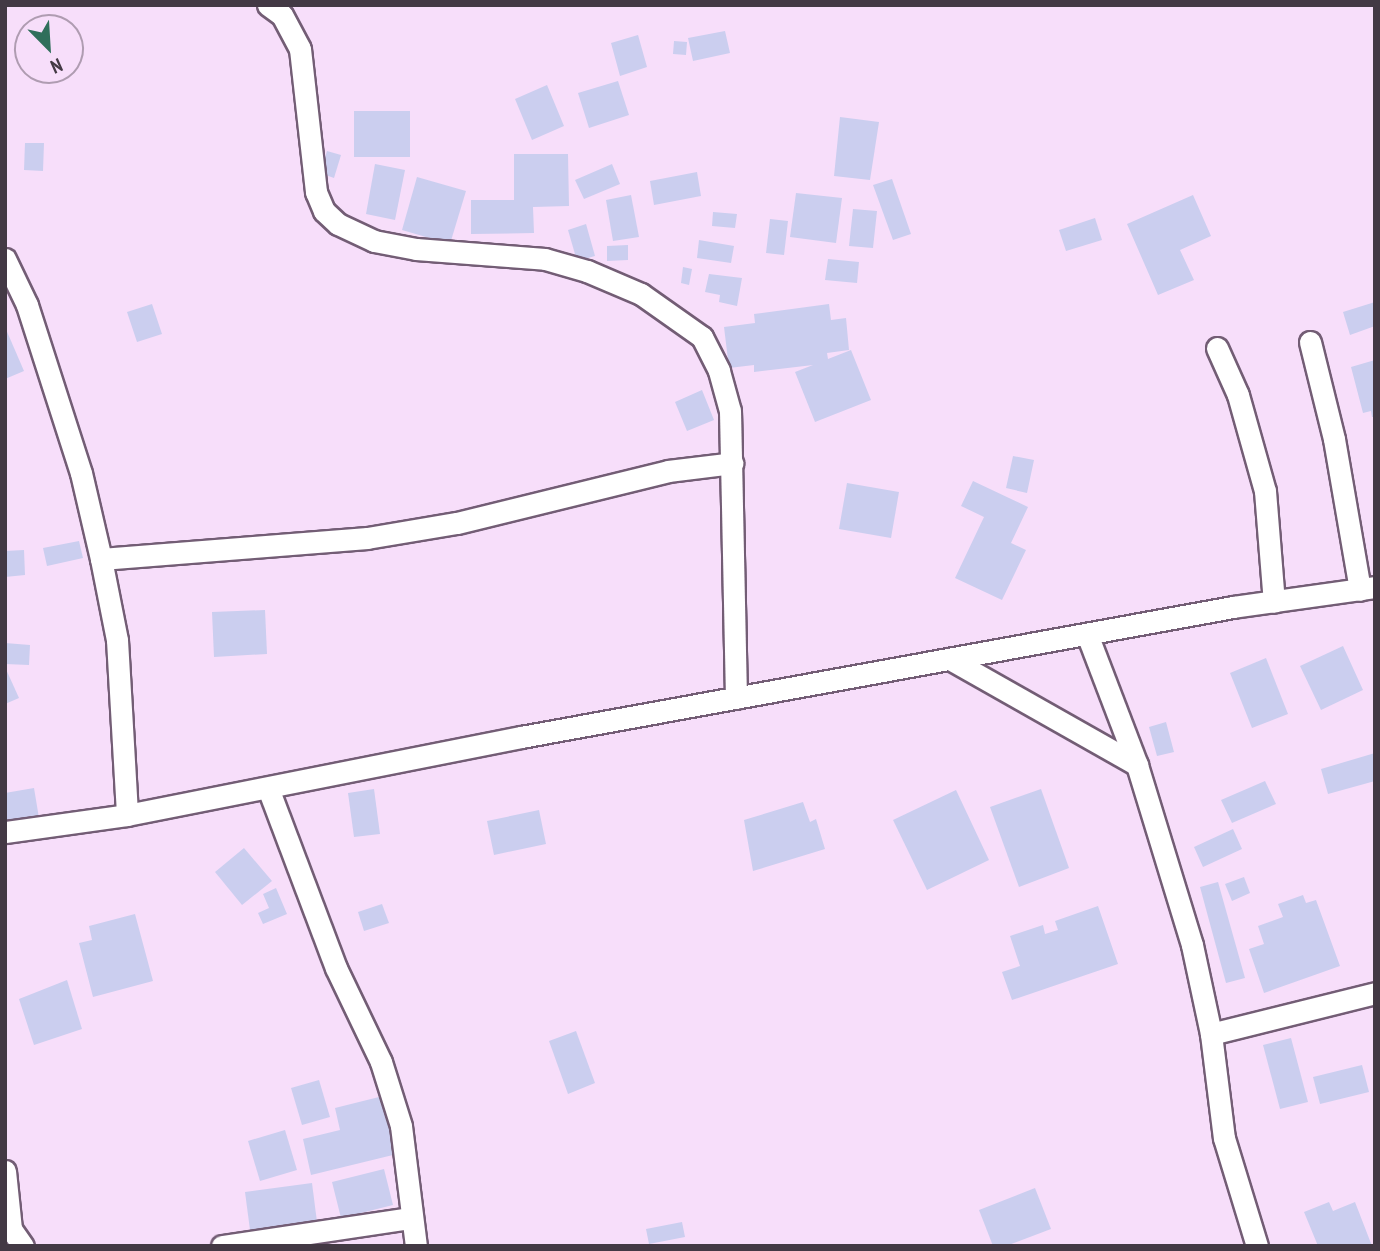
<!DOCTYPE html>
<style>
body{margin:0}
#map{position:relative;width:1380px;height:1251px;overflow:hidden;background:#f7defa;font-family:"PT Sans Narrow",sans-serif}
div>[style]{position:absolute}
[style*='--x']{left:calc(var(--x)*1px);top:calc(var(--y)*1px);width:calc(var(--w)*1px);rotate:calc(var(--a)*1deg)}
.building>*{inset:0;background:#cbceef}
.roads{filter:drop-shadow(2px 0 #735d75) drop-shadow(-2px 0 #735d75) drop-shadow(0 2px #735d75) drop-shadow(0 -2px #735d75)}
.minor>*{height:21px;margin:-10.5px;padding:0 10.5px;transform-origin:10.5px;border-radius:10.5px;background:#fff}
span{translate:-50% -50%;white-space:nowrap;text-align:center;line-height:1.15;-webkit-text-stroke:5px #f7defa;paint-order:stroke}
.frame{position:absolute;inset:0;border:7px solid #433944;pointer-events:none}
.north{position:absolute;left:14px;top:14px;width:70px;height:70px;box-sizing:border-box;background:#f7defa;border:2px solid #af9cb1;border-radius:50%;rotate:156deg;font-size:19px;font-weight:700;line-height:28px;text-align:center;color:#433944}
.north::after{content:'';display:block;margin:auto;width:24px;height:32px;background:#306f5b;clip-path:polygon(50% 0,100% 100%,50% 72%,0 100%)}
</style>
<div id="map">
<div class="building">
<div style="clip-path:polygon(725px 31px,730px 53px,693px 61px,688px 38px)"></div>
<div style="clip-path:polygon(638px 35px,647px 67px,620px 76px,611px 43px)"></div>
<div style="clip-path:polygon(674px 41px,687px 42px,686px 55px,673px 54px)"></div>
<div style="clip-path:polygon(618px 81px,629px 115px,589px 128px,578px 93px)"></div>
<div style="clip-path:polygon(547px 85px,564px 126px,532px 140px,515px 99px)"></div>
<div style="clip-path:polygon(354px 111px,410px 111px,410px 157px,354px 157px)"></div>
<div style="clip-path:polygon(840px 117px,879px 122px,870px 180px,834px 176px)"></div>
<div style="clip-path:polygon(25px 143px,44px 143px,43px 171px,24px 170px)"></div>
<div style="clip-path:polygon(327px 151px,341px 155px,334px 178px,320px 173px)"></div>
<div style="clip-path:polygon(514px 154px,568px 154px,569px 206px,533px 207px,534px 233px,471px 234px,471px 200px,514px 200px)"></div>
<div style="clip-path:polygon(375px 164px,405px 170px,395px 220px,366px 214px)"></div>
<div style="clip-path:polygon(612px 164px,620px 184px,584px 199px,575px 180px)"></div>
<div style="clip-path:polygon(697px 172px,701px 196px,654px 205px,650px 181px)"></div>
<div style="clip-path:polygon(417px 177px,466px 191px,450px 244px,402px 230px)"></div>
<div style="clip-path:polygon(892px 179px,911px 234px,893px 240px,873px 185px)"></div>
<div style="clip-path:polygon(796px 193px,842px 198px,836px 243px,790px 237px)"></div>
<div style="clip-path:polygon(631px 195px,639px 237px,613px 241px,606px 200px)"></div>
<div style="clip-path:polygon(1193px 195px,1211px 236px,1180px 250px,1194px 280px,1158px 295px,1127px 224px)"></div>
<div style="clip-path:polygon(853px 209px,877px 211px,873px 248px,849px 246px)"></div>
<div style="clip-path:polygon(713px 212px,737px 214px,735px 228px,712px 226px)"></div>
<div style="clip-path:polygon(1095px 218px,1102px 240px,1066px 251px,1059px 230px)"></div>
<div style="clip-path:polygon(770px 219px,788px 221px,784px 255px,766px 253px)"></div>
<div style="clip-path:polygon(586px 224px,595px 256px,577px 261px,568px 230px)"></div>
<div style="clip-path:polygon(699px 240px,734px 246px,731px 263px,697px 258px)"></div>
<div style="clip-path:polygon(628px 245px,628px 260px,607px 261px,607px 246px)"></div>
<div style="clip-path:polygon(828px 259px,859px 262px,857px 283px,825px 280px)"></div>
<div style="clip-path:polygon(683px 267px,692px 269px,689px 285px,681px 283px)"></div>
<div style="clip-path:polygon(709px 274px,742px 278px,737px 306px,719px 302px,720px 295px,705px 292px)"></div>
<div style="clip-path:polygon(1375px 302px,1375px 326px,1350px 335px,1343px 312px)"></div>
<div style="clip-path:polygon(152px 304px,162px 334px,137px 342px,127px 312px)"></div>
<div style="clip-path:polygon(829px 304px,831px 320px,846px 318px,849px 350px,827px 353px,828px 359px,851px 350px,871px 400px,815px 422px,795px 372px,813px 365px,754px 372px,754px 365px,729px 368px,724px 327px,755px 323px,754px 314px)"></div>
<div style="clip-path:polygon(5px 327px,24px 371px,5px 379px)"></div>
<div style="clip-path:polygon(1375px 360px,1375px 417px,1372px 417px,1371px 411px,1363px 413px,1351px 367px)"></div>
<div style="clip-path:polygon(702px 390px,714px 420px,687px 431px,675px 402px)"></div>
<div style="clip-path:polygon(1013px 456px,1034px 460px,1027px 493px,1006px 488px)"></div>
<div style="clip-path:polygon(973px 481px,1028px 507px,1011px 543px,1026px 550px,1002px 600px,955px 578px,984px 517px,961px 506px)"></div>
<div style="clip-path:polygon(847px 483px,899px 492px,891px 538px,839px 529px)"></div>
<div style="clip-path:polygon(79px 541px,83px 558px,47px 566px,43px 548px)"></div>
<div style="clip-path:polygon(24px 550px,25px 575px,5px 577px,5px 551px)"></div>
<div style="clip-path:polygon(265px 610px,267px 654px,214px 657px,212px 612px)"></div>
<div style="clip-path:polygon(5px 643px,30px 645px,29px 665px,5px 664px)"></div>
<div style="clip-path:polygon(1343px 646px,1363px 690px,1321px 710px,1300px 666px)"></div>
<div style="clip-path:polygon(1266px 658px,1288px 714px,1252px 728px,1230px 673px)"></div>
<div style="clip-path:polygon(5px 667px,19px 698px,5px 704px)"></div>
<div style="clip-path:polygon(1166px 722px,1174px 752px,1157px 756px,1149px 727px)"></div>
<div style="clip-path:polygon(1375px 753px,1375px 781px,1328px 794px,1321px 769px)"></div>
<div style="clip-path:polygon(1265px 781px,1276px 804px,1232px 823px,1221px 800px)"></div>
<div style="clip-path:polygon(34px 788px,39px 818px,5px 824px,5px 793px)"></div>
<div style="clip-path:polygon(374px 789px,380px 834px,354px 837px,348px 793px)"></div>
<div style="clip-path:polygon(1041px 789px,1069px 868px,1019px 887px,990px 807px)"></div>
<div style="clip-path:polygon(956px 790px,989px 860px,927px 890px,893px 820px)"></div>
<div style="clip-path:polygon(803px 802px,810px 822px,816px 819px,825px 849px,753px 871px,744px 820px)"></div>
<div style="clip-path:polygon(539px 810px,546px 844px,494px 855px,487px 821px)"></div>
<div style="clip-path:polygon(1233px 829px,1242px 849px,1203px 867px,1194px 847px)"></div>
<div style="clip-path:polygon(244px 848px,272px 881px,242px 905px,215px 872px)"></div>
<div style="clip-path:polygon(1244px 877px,1250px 893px,1232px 901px,1225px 884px)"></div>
<div style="clip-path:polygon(1218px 882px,1245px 978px,1226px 983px,1200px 887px)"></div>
<div style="clip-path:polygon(276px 888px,287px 914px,263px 924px,258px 913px,269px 908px,263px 894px)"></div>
<div style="clip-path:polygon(1303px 895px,1306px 903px,1316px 900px,1340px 966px,1264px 993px,1249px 949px,1264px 944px,1258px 926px,1283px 917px,1278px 904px)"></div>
<div style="clip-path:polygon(382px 904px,389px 923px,364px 931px,358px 912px)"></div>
<div style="clip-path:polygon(1098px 906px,1118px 964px,1012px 1000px,1002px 972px,1020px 966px,1010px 936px,1043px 925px,1045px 934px,1058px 930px,1055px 921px)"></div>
<div style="clip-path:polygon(135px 914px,153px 981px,93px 997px,79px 943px,92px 940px,89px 926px)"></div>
<div style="clip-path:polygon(67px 980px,82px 1029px,34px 1045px,19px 999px)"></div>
<div style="clip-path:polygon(576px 1031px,595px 1083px,568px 1094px,549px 1041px)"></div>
<div style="clip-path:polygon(1291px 1038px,1308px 1102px,1280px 1109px,1263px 1045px)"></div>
<div style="clip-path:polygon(1362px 1065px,1369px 1092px,1320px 1104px,1313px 1077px)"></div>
<div style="clip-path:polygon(319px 1080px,330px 1117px,302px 1125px,291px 1088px)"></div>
<div style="clip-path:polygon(383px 1096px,397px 1154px,311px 1175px,303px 1139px,340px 1130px,335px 1108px)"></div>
<div style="clip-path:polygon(285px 1130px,297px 1170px,260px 1181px,248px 1141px)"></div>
<div style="clip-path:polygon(384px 1169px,393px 1205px,341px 1218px,332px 1182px)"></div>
<div style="clip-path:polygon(312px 1183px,317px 1222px,250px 1230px,245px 1192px)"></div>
<div style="clip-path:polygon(1035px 1188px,1051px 1229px,1006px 1246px,993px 1246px,979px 1210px)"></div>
<div style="clip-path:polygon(1329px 1202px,1333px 1211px,1355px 1202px,1372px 1246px,1318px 1246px,1304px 1212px)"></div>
<div style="clip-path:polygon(682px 1222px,685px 1237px,649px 1244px,646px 1229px)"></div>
</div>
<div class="roads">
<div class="minor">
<div style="--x:268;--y:5;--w:17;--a:36"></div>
<div style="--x:282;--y:15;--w:38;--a:62"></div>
<div style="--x:300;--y:49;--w:144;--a:83.6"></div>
<div style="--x:316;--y:192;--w:21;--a:67"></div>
<div style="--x:324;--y:211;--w:19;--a:43"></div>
<div style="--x:338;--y:224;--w:40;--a:25"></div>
<div style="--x:374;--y:241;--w:43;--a:10.8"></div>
<div style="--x:416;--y:249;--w:129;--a:4.4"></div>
<div style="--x:545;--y:259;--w:44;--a:15.9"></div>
<div style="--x:587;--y:271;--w:59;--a:23.1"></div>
<div style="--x:641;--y:294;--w:75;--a:35.2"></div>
<div style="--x:702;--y:337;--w:38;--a:63"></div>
<div style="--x:719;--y:371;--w:41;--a:74.6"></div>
<div style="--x:730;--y:411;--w:287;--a:88.8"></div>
<div style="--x:5;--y:259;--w:51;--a:64.4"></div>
<div style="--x:27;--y:305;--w:176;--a:72.2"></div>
<div style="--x:81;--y:473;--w:88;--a:76.9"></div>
<div style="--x:101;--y:559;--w:83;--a:78.8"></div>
<div style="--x:117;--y:640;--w:175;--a:86.7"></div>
<div style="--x:1310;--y:342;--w:100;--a:76.1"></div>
<div style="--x:1334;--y:439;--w:153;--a:80.2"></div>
<div style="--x:1217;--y:348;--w:51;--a:65.9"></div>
<div style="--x:1238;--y:395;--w:100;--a:74.3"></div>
<div style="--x:1265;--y:491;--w:111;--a:85.4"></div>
<div style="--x:101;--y:559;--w:267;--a:-4.5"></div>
<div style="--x:367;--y:538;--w:91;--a:-9.5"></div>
<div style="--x:457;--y:523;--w:217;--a:-13.8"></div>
<div style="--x:668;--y:471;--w:65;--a:-7"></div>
<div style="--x:1087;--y:634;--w:140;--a:69.1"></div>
<div style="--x:1137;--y:765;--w:188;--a:73"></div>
<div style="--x:1192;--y:945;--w:91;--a:77.9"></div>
<div style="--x:1211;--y:1034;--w:105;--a:82.9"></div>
<div style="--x:1224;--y:1138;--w:113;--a:73"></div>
<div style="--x:950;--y:659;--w:215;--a:29.5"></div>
<div style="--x:268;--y:788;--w:192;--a:69.3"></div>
<div style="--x:336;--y:968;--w:104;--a:64.4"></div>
<div style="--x:381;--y:1062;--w:67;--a:72.6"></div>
<div style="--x:401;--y:1126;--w:121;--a:82.9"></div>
<div style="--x:5;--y:832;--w:123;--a:-7.9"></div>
<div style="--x:127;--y:815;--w:402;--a:-11.2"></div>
<div style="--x:521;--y:737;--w:724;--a:-10.35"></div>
<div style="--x:1233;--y:607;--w:143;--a:-8"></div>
<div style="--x:1211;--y:1034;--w:169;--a:-14"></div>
<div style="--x:5;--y:1171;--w:58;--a:84.1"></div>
<div style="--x:11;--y:1229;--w:21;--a:55"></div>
<div style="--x:222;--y:1246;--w:189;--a:-8.5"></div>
</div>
</div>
<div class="frame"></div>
<div class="north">N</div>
</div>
